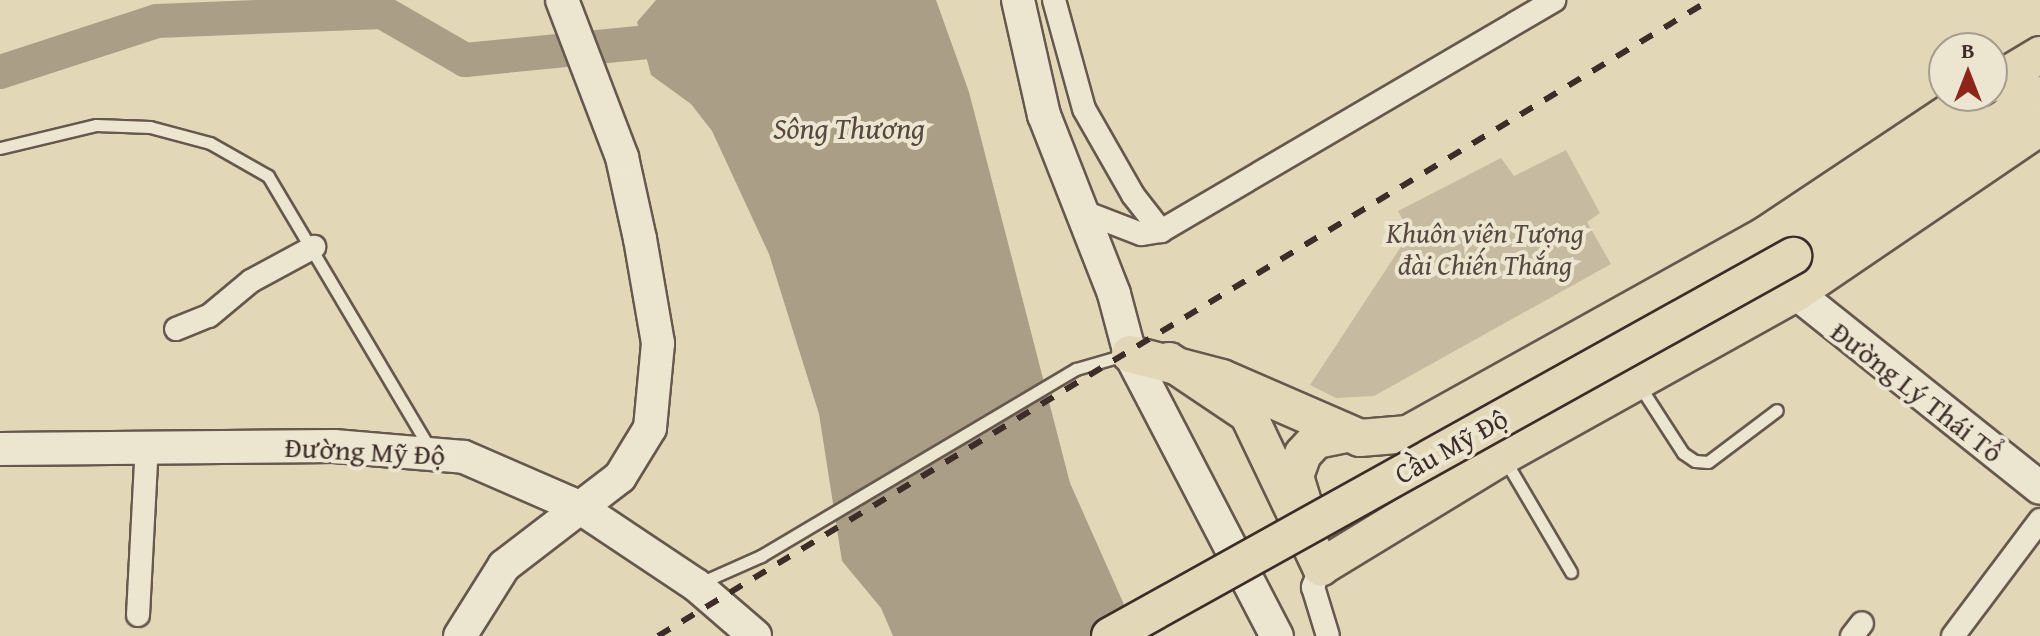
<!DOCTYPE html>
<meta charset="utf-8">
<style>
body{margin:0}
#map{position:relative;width:2040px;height:636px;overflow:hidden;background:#e2d8b8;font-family:"Gentium Book Plus",serif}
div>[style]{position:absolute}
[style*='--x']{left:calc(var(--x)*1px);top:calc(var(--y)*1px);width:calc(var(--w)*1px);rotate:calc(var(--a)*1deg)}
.green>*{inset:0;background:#c6bba0}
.water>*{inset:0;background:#aa9e87}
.river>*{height:34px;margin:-17px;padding:0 17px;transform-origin:17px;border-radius:17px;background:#aa9e87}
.roads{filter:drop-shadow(2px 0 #66584c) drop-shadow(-2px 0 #66584c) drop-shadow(0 2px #66584c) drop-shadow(0 -2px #66584c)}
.lane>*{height:11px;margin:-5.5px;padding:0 5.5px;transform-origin:5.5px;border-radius:5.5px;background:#ece6d1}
.street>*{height:22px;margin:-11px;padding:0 11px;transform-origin:11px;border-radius:11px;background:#ece6d1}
.secondary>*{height:32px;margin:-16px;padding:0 16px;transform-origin:16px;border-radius:16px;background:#ece6d1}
.primary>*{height:36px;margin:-18px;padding:0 18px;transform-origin:18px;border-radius:18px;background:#e2d8b8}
.rail>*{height:6px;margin-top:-3px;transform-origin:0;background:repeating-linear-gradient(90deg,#3d2d28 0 14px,transparent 0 28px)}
.bridges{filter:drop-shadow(2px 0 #3d2d28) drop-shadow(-2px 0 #3d2d28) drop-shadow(0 2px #3d2d28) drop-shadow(0 -2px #3d2d28)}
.primary-bridge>*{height:36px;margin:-18px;padding:0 18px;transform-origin:18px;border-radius:18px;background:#e2d8b8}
span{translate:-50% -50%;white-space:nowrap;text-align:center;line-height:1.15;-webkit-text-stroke:8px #ece6d1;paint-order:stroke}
.park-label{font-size:28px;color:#584940;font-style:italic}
.street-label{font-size:28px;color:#3d2d28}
.water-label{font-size:30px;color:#584940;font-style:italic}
.north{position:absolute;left:1928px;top:32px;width:80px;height:80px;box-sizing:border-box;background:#ece6d1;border:2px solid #a69c8d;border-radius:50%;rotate:0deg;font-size:22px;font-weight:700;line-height:32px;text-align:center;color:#3d2d28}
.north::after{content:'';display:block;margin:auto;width:28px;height:36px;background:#8f2418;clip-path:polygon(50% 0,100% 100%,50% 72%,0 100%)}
</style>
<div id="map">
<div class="green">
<div style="clip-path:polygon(1566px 150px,1600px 213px,1587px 222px,1611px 264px,1374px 396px,1336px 398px,1310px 385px,1410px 233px,1398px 211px,1501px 158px,1514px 176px)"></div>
</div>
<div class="water">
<div style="clip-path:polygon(656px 0,936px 0,969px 92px,1070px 483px,1138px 636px,893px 636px,881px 608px,842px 561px,819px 414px,769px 254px,712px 131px,691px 104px,651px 75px,637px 22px)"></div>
</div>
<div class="river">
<div style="--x:0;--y:72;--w:165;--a:-18"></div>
<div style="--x:157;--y:21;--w:225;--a:-2.3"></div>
<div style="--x:382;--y:12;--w:96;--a:30"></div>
<div style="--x:465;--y:60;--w:225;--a:-5.6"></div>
</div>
<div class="roads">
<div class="lane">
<div style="--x:0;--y:148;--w:99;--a:-13.5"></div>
<div style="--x:96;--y:125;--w:54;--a:2.1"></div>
<div style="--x:150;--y:127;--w:62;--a:14.9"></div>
<div style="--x:210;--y:143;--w:67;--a:29.6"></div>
<div style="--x:268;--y:176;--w:321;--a:59.3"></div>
<div style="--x:1639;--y:385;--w:81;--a:57.1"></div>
<div style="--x:1683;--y:453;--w:14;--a:34"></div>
<div style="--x:1695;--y:461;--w:13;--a:4"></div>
<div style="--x:1708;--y:462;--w:86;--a:-37"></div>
<div style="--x:1505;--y:460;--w:130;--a:59.5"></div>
<div style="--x:700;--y:583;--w:67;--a:-23.9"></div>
<div style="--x:761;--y:556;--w:366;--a:-30.7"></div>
<div style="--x:1076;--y:369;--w:54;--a:-16.1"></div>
</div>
<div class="street">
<div style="--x:1054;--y:0;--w:113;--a:74.6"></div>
<div style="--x:1084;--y:109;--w:99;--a:60.3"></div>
<div style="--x:1133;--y:195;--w:46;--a:52.1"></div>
<div style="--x:1161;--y:231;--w:20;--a:171"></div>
<div style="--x:1141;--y:234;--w:66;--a:-158.8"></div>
<div style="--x:1161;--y:231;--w:456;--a:-30.4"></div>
<div style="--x:176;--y:329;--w:35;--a:-22"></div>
<div style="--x:209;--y:316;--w:55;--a:-39.8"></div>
<div style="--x:251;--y:281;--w:72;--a:-28.4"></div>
<div style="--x:1321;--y:567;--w:22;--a:112"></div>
<div style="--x:1313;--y:587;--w:51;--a:73"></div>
<div style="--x:138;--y:615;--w:169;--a:-87"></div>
<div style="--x:1852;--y:636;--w:16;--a:-52"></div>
<div style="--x:1953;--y:636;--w:145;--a:-53.1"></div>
</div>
<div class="secondary">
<div style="--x:1018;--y:0;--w:118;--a:77.3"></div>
<div style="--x:1044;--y:115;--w:192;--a:68.6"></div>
<div style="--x:1114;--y:294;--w:62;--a:75.1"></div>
<div style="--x:1130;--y:354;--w:318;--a:62.5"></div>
<div style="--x:1796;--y:293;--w:312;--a:38.6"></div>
<div style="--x:0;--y:449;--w:334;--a:-0.5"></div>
<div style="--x:334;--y:446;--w:130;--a:4.8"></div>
<div style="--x:464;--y:457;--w:125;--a:23.5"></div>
<div style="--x:579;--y:507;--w:141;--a:33.7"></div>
<div style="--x:696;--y:585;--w:78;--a:40.8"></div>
<div style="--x:460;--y:636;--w:83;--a:-57.8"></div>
<div style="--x:504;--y:566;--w:146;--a:-37.5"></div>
<div style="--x:620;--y:477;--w:57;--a:-58.5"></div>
<div style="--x:650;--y:428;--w:85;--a:-84.6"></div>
<div style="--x:658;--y:343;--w:106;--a:-99.8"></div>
<div style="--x:640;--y:239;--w:84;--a:-102.4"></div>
<div style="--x:622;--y:157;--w:168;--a:-110.9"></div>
</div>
<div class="primary">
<div style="--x:1992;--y:84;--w:56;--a:-31.1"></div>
<div style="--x:1793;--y:256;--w:295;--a:-33.1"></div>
<div style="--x:1130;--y:354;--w:95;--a:14.6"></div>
<div style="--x:1222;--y:378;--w:150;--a:23.5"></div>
<div style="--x:1360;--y:438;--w:48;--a:-4.8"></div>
<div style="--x:1408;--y:434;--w:411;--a:-29.1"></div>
<div style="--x:1767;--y:234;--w:249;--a:-33.7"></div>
<div style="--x:1169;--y:361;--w:95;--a:33.9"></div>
<div style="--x:1248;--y:414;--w:170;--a:64.5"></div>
<div style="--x:1321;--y:567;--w:213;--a:-31.4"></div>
<div style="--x:1503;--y:456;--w:335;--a:-29.1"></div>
<div style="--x:1796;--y:293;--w:295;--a:-34.2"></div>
<div style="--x:1305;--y:509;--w:34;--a:-107"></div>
<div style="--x:1295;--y:476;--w:23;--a:-70"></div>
<div style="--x:1303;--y:454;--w:19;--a:-47"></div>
<div style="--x:1316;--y:440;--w:33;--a:-11"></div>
</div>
</div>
<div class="rail">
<div style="--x:658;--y:636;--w:1229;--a:-31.16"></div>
</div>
<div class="bridges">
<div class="primary-bridge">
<div style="--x:1110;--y:636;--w:782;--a:-29.09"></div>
</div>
</div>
<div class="park-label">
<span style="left:1485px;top:249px">Khuôn viên Tượng<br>đài Chiến Thắng</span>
</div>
<div class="street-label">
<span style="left:1917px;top:392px;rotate:38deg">Đường Lý Thái Tổ</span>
<span style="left:1451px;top:446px;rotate:-29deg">Cầu Mỹ Độ</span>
<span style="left:365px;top:451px;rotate:3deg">Đường Mỹ Độ</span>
</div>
<div class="water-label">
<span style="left:849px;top:128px">Sông Thương</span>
</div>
<div class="north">B</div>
</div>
